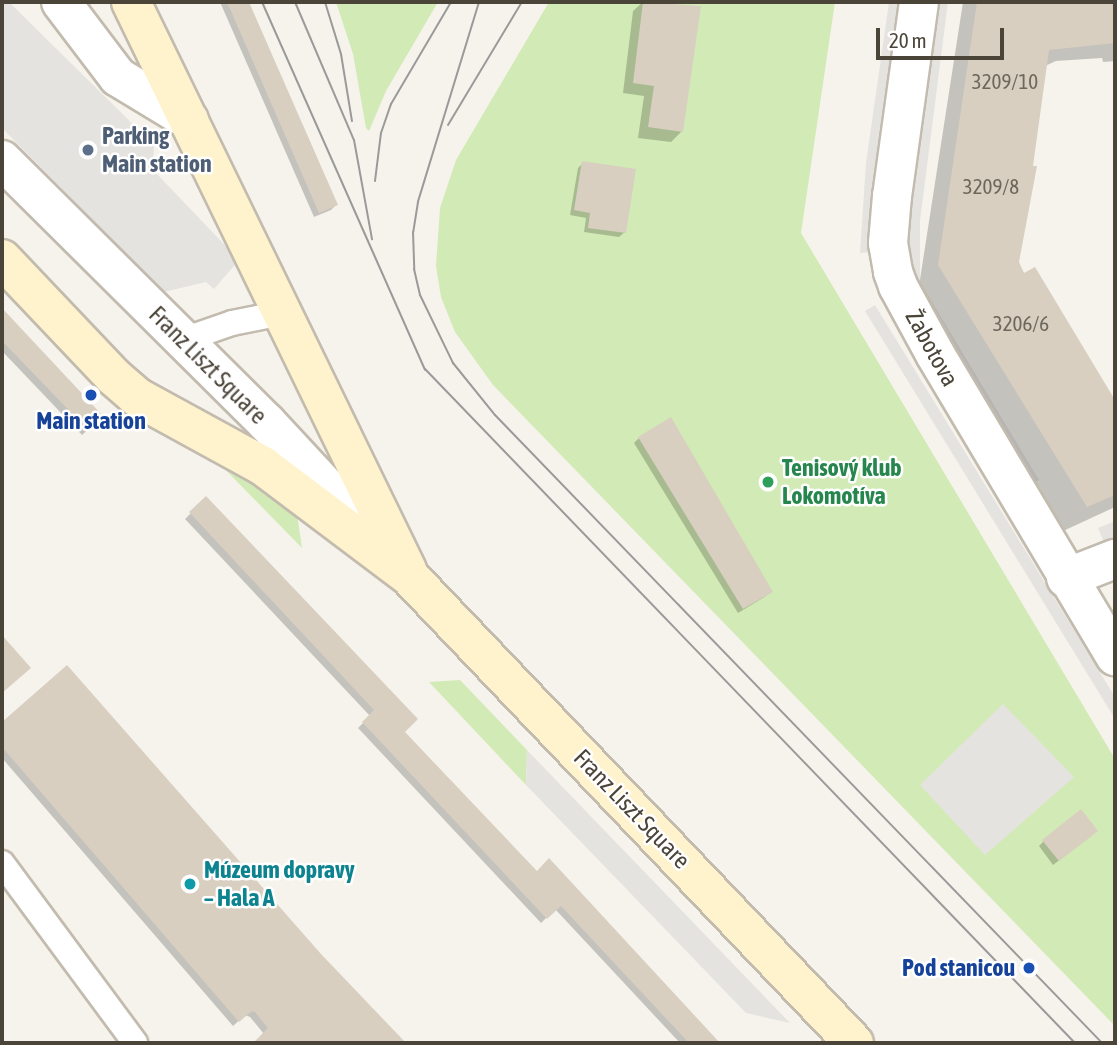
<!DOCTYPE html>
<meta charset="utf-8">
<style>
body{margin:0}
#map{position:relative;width:1117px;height:1045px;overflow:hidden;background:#f6f3ec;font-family:"Asap Condensed",sans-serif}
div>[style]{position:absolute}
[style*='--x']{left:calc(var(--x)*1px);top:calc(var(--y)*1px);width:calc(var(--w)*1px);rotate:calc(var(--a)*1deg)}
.green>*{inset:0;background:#d2eab5}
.parking>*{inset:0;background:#e5e3e0}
.shadow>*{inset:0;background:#0003}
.building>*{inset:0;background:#d8cfc1}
.roads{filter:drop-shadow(2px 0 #c2bbae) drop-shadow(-2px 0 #c2bbae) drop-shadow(0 2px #c2bbae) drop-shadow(0 -2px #c2bbae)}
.lane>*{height:24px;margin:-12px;padding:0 12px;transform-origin:12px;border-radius:12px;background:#fff}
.street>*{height:38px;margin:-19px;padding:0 19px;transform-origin:19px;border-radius:19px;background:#fff}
.secondary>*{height:38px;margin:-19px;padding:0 19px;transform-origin:19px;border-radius:19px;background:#fff3cd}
.tram>*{height:2px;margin:-1px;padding:0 1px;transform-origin:1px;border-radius:1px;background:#9a9a9a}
.dots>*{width:19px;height:19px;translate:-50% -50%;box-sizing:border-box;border:4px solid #fff;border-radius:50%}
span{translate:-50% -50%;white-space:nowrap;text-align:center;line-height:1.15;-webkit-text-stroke:5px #fff;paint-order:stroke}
.number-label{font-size:21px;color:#6e675b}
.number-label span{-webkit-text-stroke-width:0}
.service-label{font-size:24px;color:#4e5e75;font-weight:700}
.left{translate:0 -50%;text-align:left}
.street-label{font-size:24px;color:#4b4439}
.transit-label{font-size:24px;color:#164399;font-weight:700}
.right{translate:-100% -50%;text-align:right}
.leisure-label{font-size:24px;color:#27864d;font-weight:700}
.culture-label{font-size:24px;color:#0d838f;font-weight:700}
.frame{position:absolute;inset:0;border:4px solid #4b4439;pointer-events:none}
.scale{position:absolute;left:876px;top:28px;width:128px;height:32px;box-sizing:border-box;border:4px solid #4b4439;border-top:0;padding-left:9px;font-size:21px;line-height:24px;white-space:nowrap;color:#4b4439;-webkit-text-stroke:5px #fff;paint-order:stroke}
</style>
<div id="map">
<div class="green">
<div style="clip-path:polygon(336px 2px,438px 2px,386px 91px,369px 131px,366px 128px,353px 54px)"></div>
<div style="clip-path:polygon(549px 2px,835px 2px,801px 233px,1115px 759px,1115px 1026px,493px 385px,455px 332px,441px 297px,436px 266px,440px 208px,456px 160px)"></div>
<div style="clip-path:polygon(217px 461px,287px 500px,298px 521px,302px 548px)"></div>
<div style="clip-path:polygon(460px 680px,527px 750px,526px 785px,429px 682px)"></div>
</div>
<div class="parking">
<div style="clip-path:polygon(2px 2px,9px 2px,154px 145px,153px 164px,158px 175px,239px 260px,214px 289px,206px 282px,164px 292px,2px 128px)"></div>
<div style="clip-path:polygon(889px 2px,902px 2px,872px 252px,860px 253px,866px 163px)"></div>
<div style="clip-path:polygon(935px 2px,948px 2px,920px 221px,920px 282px,1039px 480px,1027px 488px,908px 284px,906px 220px)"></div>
<div style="clip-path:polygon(875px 305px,1115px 697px,1115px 719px,865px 311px)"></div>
<div style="clip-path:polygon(1115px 521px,1115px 537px,1104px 542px,1098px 528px)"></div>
<div style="clip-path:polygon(1003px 704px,1074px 777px,985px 855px,920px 785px)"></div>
<div style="clip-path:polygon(527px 750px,790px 1023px,746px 1013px,526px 785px)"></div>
</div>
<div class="shadow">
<div style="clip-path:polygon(220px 2px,248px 2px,336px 205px,331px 210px,314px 217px)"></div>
<div style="clip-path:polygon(643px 2px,699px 8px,682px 131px,671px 142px,638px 138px,644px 96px,623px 93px,633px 11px)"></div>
<div style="clip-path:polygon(963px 2px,1115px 2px,1115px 61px,1103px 62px,1102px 58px,1056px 61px,1045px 66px,1017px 262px,1023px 275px,1035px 269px,1115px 403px,1115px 507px,1061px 532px,923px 307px,919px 286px)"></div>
<div style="clip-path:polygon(583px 163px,625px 232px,619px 237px,584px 232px,586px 218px,570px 215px,578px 168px)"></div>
<div style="clip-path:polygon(2px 310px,102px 417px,82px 435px,2px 351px)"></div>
<div style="clip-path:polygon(639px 438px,771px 591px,766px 596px,738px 613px,634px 443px)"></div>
<div style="clip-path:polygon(206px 498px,403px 732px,536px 874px,548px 861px,718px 1043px,680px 1043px,555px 909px,541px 923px,358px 728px,370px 716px,185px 519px)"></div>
<div style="clip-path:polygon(67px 667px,320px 955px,403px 1043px,255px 1043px,264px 1034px,250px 1017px,245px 1015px,233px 1026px,2px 758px,2px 724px)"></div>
<div style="clip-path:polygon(1091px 836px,1053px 865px,1039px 846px,1044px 841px)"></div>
</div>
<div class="building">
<div style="clip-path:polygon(227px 2px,249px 2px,338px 205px,319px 213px)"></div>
<div style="clip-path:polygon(643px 2px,701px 6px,683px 132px,648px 127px,654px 86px,633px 83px)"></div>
<div style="clip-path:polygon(977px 2px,1115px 2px,1115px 43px,1049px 50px,1033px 166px,1037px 166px,1019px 262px,1024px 273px,1035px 267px,1115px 400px,1115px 495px,1087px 507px,938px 265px)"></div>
<div style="clip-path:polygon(582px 161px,636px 169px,626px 233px,588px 228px,590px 213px,574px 210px)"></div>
<div style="clip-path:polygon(2px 308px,104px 417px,89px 431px,2px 341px)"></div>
<div style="clip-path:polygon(671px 417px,773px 592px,743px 609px,638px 437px)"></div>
<div style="clip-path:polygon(206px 496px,418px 719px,405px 732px,537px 871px,549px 858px,720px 1043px,689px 1043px,561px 906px,547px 919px,362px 722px,374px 710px,189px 512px)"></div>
<div style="clip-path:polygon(2px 635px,31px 668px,2px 693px)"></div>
<div style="clip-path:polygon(67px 665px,321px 954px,406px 1043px,256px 1043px,255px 1041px,268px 1028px,255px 1012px,252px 1011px,239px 1022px,2px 747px,2px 722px)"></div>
<div style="clip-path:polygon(1081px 809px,1098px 831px,1059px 861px,1042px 840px)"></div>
</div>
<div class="roads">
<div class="lane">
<div style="--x:183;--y:340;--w:52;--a:-19.1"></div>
<div style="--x:232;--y:323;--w:51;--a:-11.3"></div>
<div style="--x:2;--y:863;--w:224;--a:53.5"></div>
</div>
<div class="street">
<div style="--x:61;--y:2;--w:94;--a:52.8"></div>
<div style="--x:118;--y:77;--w:83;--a:31.2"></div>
<div style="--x:919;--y:2;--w:196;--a:97.9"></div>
<div style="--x:892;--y:196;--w:47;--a:94.9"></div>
<div style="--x:888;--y:243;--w:29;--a:80"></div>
<div style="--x:893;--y:272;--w:15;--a:70"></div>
<div style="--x:898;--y:286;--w:77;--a:61.4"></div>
<div style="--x:935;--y:354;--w:352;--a:59.2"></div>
<div style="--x:2;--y:160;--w:372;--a:44.8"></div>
<div style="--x:266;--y:422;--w:154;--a:47.1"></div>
<div style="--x:1066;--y:578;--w:53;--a:-21.2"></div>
</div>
<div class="secondary">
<div style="--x:131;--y:2;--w:632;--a:64.08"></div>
<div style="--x:2;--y:259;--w:163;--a:46.5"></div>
<div style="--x:114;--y:377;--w:30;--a:41"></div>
<div style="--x:137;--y:397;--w:144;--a:28.7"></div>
<div style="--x:263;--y:466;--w:183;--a:37"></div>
<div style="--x:409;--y:576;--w:645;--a:46.38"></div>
</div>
</div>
<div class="tram">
<div style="--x:262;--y:2;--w:402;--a:66.1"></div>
<div style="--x:425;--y:369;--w:936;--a:46.04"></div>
<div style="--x:295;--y:2;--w:150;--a:66.9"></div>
<div style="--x:354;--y:140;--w:101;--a:79.7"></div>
<div style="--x:325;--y:2;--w:54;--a:72.9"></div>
<div style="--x:341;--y:54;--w:68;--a:80.7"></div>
<div style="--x:479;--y:2;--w:209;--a:107"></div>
<div style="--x:418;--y:202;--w:30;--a:99"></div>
<div style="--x:413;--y:232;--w:37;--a:88"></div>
<div style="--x:414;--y:269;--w:27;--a:77"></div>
<div style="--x:420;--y:295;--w:76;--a:64.1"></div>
<div style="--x:453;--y:363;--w:67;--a:51.1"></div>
<div style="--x:495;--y:415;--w:873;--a:45.97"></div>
<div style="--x:448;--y:125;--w:144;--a:-59"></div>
<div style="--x:375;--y:181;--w:48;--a:-82.9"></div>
<div style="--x:381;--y:133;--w:31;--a:-71"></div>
<div style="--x:391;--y:104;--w:118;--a:-59.5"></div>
</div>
<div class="dots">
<div style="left:88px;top:150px;background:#5c6f8a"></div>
<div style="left:91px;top:395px;background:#1a4fb4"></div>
<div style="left:768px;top:482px;background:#2e9e5b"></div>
<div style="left:190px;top:884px;background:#0f9aa8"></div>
<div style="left:1029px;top:968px;background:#1a4fb4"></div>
</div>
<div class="number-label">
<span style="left:1005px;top:81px">3209/10</span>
<span style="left:991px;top:186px">3209/8</span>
<span style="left:1021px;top:323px">3206/6</span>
</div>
<div class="service-label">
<span class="left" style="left:102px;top:150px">Parking<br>Main station</span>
</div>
<div class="street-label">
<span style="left:932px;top:348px;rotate:61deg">Žabotova</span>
<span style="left:208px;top:365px;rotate:45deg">Franz Liszt Square</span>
<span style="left:632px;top:809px;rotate:46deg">Franz Liszt Square</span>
</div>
<div class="transit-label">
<span style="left:91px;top:421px">Main station</span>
<span class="right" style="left:1015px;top:968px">Pod stanicou</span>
</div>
<div class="leisure-label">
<span class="left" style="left:782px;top:482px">Tenisový klub<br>Lokomotíva</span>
</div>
<div class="culture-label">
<span class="left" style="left:204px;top:884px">Múzeum dopravy<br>– Hala A</span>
</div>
<div class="frame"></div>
<div class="scale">20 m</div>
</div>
